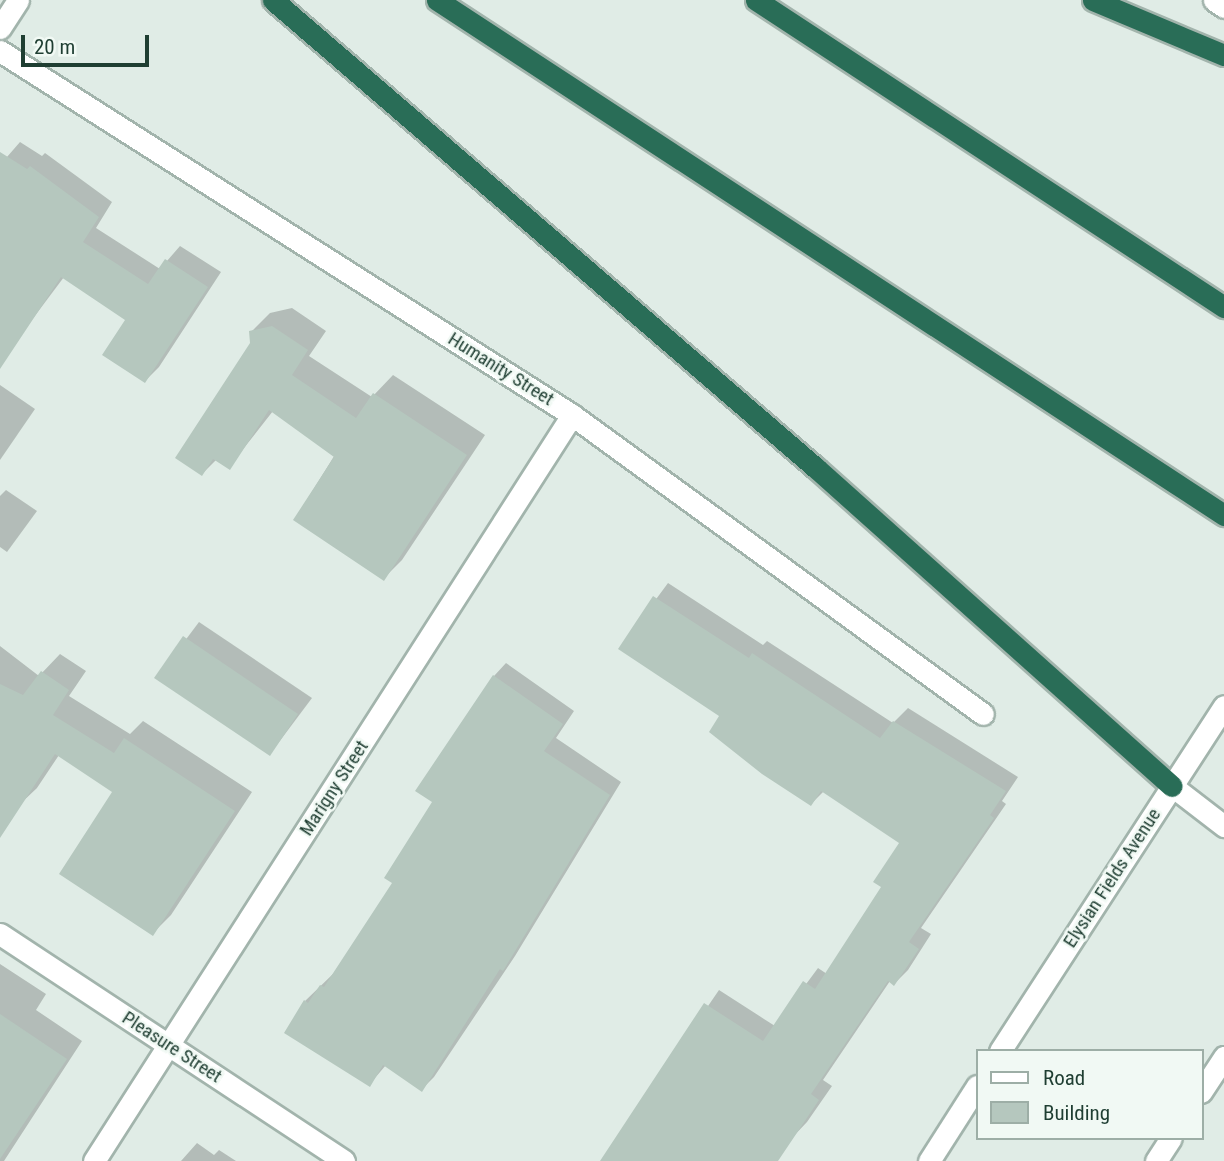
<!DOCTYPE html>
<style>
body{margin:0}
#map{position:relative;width:1224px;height:1161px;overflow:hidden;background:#e0ece6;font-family:"Roboto Condensed",sans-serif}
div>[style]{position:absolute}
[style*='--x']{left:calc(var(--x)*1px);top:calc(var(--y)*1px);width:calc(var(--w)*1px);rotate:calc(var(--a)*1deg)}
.shadow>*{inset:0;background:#0003}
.building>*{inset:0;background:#b5c7be}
.roads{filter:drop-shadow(2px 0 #a2b4ac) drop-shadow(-2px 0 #a2b4ac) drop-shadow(0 2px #a2b4ac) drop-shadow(0 -2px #a2b4ac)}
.minor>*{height:21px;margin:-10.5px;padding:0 10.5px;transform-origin:10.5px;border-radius:10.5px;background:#fff}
.tertiary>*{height:21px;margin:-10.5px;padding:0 10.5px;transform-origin:10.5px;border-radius:10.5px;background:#fff}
.secondary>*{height:21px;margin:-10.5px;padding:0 10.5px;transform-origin:10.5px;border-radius:10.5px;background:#fff}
.motorway>*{height:21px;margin:-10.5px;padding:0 10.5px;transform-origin:10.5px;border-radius:10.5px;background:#296d57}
span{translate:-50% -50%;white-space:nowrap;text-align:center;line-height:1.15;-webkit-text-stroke:5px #f1f9f4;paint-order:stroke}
.street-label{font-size:19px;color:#1f3e32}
.legend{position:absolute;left:976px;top:1049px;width:228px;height:91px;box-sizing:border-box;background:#f1f9f4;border:2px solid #9daea6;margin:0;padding:9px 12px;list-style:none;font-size:21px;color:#1f3e32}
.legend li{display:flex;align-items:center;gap:14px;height:35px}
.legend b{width:35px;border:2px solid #9daea6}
.scale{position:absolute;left:21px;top:35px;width:128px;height:32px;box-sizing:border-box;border:4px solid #1f3e32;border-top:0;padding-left:9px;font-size:21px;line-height:24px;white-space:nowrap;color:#1f3e32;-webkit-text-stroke:5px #f1f9f4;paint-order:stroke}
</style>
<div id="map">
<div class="shadow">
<div style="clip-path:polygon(20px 142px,42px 156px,45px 153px,112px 202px,96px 228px,160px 269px,180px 246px,221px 272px,159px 367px,145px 381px,127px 319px,64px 277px,19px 337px,0 325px,0 165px)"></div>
<div style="clip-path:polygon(292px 308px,326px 331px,309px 356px,372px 397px,393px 375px,485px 435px,402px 560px,384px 578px,295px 519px,336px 453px,273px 411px,229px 467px,217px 459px,202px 474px,251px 344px,251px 332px,270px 313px)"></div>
<div style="clip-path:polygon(0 385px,35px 409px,0 460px)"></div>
<div style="clip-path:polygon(6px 490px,37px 511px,7px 552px,0 547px,0 496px)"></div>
<div style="clip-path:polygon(668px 583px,763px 645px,767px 641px,893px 723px,908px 708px,1018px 777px,1002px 801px,1006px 804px,921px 928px,931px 934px,908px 970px,894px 984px,890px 981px,823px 1080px,832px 1086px,807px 1122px,770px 1161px,602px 1161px,719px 990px,775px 1026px,818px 968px,827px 974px,883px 887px,901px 843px,824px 791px,811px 804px,722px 716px,620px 648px)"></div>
<div style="clip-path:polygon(199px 622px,312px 698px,270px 754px,157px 678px)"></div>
<div style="clip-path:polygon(0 646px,39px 676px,60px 654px,86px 671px,69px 696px,130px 734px,143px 721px,252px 792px,171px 915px,153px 933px,114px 791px,59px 755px,37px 788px,0 823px)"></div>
<div style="clip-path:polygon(506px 663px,574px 711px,556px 738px,621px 782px,515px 956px,434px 1077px,422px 1089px,386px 1065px,369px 1085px,305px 1001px,334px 973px,395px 883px,494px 676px)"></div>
<div style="clip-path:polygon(0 964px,46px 994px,36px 1010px,82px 1041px,4px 1161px,0 1161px)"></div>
<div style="clip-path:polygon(197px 1143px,214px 1155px,219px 1150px,236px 1161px,181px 1161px)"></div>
</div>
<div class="building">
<div style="clip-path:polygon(0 152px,27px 169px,30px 166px,99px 217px,83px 242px,148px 284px,165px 259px,208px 287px,145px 383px,102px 355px,125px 320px,61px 277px,0 369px)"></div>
<div style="clip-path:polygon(272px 326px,308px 350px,292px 375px,356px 418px,373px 393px,467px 455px,384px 581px,293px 520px,334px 457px,269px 410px,230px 470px,213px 459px,202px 476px,175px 458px,250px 343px,249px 331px)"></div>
<div style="clip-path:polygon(653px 596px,749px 658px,752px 653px,880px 738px,893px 721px,1006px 791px,990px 815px,994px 818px,909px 942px,919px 949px,894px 986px,888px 981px,811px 1094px,819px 1100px,778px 1161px,600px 1161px,704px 1003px,763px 1041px,803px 981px,815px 989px,881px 887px,873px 882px,899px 843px,821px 791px,811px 806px,762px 774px,709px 732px,719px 716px,618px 649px)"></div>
<div style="clip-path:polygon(183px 636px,298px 714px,270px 756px,154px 678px)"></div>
<div style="clip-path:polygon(41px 671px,69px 690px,53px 715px,114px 753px,124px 738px,235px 811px,153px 936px,59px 874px,112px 792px,55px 754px,0 838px,0 684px,23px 695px)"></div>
<div style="clip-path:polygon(493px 675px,563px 724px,544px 751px,610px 795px,503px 971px,500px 969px,422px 1092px,383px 1065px,370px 1087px,284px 1033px,304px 1000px,308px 1003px,320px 985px,324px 987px,392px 883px,384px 878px,432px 802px,415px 791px)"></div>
<div style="clip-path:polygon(0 1014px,67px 1059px,0 1159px)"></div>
</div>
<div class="roads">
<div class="minor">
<div style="--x:1214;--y:0;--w:12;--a:35"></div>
<div style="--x:0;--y:28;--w:33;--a:-57"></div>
<div style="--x:0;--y:51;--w:678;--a:32.47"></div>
<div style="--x:572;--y:415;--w:508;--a:36.04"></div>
<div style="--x:0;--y:934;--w:412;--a:33.4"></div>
<div style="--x:94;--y:1161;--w:886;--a:-57.35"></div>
</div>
<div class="tertiary">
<div style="--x:1172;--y:786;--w:66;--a:37.6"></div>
</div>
<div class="secondary">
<div style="--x:1000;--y:1051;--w:411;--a:-57"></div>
<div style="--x:1201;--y:1092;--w:42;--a:-56.7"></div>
<div style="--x:929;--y:1161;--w:89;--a:-57.4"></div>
<div style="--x:1156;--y:1161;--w:27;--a:-57"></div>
</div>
<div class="motorway">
<div style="--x:273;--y:0;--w:717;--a:40.76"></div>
<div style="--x:816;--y:468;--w:477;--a:41.8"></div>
<div style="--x:437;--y:0;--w:941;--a:33.2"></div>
<div style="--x:756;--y:0;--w:560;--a:33.26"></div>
<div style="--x:1093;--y:0;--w:142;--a:22.8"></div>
</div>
</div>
<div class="street-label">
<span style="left:501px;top:369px;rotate:32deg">Humanity Street</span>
<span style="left:334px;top:788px;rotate:-57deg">Marigny Street</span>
<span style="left:1112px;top:878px;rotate:-57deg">Elysian Fields Avenue</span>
<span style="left:172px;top:1047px;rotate:33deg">Pleasure Street</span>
</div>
<ul class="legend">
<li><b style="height:9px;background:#fff"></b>Road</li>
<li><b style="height:19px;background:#b5c7be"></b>Building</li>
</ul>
<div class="scale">20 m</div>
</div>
